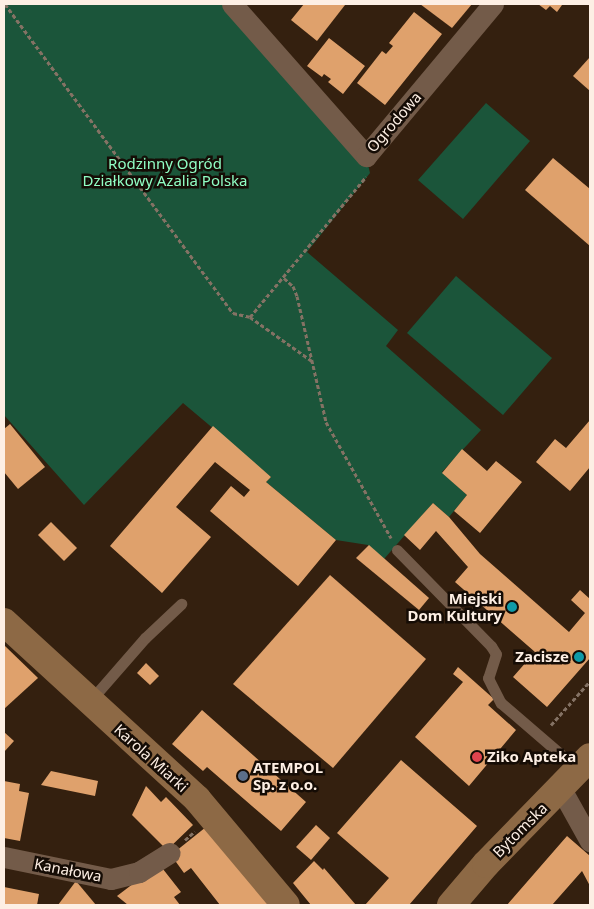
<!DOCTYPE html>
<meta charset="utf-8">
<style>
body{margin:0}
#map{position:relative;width:594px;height:909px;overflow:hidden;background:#34200f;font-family:"Noto Sans",sans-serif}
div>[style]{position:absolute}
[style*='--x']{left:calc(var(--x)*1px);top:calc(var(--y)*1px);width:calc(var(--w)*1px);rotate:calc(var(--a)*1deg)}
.green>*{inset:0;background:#1b553a}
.building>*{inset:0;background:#dfa16c}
.path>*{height:3px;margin-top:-1.5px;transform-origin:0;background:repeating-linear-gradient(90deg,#847264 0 4px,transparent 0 6.5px)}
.lane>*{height:11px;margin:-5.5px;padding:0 5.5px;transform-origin:5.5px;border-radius:5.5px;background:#735b49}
.street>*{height:21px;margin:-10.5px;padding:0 10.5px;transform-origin:10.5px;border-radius:10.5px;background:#735b49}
.secondary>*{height:28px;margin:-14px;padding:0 14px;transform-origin:14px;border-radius:14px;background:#8d6945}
.dots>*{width:14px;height:14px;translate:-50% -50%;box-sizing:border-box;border:2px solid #150c05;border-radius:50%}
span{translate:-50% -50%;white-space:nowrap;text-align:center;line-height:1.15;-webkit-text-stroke:5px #150c05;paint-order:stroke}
.street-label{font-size:15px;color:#fdefe4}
.park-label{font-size:15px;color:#90fec4}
.poi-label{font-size:15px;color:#fdefe4;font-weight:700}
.right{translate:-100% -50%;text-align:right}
.left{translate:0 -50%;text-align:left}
.frame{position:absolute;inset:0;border:5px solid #fdefe4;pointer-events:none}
</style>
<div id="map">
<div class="green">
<div style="clip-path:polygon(4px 4px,232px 4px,366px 156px,370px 173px,307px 252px,398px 330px,386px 346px,481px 430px,442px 472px,467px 495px,449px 517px,433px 503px,384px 559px,368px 545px,336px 540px,266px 482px,271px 477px,183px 403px,84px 505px,4px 415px)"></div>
<div style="clip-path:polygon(486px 103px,530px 141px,463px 219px,418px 180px)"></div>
<div style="clip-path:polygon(456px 276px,552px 358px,503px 415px,407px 333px)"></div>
</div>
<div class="building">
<div style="clip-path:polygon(304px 4px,344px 4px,345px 5px,317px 41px,291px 20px)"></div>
<div style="clip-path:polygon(420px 4px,472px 4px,452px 28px)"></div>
<div style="clip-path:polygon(538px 4px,561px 4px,562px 5px,557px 12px,550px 6px,546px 10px)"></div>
<div style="clip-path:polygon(414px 12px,442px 34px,385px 105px,357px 83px,382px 51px,386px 54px,393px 46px,389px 43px)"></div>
<div style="clip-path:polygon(329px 38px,365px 66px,343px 94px,328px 82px,331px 79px,324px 74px,322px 77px,307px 66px)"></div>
<div style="clip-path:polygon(590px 57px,590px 91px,573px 76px)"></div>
<div style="clip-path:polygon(553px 158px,590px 189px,590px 246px,525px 190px)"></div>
<div style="clip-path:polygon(590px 420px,590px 467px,570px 491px,536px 462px,555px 439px,566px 448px)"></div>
<div style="clip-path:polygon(10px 424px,45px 467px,18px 489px,4px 472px,4px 429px)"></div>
<div style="clip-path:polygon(213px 426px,271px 477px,266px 482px,336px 540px,298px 586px,210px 511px,231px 486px,244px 497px,250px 490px,215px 462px,176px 507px,211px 537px,162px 593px,110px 546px)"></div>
<div style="clip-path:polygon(462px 449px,487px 471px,496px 461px,522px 482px,480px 533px,454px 511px,467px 495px,442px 473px)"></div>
<div style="clip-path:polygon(433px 503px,449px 517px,480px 554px,569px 632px,585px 613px,571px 600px,580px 590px,590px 599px,590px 658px,547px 707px,513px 677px,535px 652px,455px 582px,468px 567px,436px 531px,420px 550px,404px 535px)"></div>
<div style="clip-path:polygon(51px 522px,77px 548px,64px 561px,38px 535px)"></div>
<div style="clip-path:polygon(369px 545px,429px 598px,419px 610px,356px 558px)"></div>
<div style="clip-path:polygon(330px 575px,426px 659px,333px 768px,233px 684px)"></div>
<div style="clip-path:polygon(4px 645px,38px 678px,4px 709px)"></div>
<div style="clip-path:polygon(146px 663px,159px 676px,150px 685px,137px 673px)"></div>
<div style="clip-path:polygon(458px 667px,494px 699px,488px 705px,516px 730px,469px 786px,415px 737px,463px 682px,453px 674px)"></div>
<div style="clip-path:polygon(202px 710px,306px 802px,281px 831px,207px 767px,203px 771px,172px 744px)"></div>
<div style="clip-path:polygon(4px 732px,14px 741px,4px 752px)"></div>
<div style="clip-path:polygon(401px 760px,477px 826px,409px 905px,365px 905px,389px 878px,337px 833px)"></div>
<div style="clip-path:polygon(51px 771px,98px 781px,95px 796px,41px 785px)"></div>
<div style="clip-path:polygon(4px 781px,20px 784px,19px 791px,29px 793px,20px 841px,4px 838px)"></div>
<div style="clip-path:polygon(146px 786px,161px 802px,166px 797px,193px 825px,167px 850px,132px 815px)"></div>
<div style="clip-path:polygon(316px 825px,330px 838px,311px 860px,296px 847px)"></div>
<div style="clip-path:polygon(206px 827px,270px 905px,220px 905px,191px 868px,184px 873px,171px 855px)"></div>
<div style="clip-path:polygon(567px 836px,590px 856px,590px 886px,582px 871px,552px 905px,507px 905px)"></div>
<div style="clip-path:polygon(314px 861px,323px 870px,324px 868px,356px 905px,311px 905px,293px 883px)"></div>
<div style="clip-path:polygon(159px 864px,181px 892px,174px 897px,180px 905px,128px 905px,117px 896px)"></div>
<div style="clip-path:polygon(76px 881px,96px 905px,58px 905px)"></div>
<div style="clip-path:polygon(4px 887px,39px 894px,37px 905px,4px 905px)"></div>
</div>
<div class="path">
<div style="--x:5;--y:4;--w:384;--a:53.6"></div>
<div style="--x:233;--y:313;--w:17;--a:13"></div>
<div style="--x:250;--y:317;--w:76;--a:35.4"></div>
<div style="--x:284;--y:278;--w:12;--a:42"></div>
<div style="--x:293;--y:286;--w:11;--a:68"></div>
<div style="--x:297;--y:296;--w:129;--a:77"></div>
<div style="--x:326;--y:422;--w:133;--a:60.7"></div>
<div style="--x:250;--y:317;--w:182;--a:-50.4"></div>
<div style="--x:551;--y:725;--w:59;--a:-48.4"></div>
<div style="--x:185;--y:840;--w:13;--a:-42"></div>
</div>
<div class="lane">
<div style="--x:397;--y:550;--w:134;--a:45.6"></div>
<div style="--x:491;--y:646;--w:9;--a:58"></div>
<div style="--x:496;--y:654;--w:25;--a:108"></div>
<div style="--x:488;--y:678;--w:28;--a:63"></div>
<div style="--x:501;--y:703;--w:103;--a:40.7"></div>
<div style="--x:90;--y:701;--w:84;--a:-48.9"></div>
<div style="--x:145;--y:638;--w:50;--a:-43.4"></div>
</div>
<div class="street">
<div style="--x:232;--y:4;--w:203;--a:48.6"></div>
<div style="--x:366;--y:156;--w:198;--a:-50.1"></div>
<div style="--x:561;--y:789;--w:60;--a:60.9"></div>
<div style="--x:4;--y:857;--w:109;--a:11.6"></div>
<div style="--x:111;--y:879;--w:29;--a:-14"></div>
<div style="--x:139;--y:872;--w:36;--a:-32"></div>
</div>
<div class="secondary">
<div style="--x:4;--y:622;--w:262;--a:42.5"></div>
<div style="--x:197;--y:799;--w:138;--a:50"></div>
<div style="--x:451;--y:905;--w:54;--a:-49.5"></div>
<div style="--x:486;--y:864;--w:149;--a:-45.8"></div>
</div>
<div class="dots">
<div style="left:512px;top:607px;background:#0f9aa8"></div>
<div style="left:579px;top:657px;background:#0f9aa8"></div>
<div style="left:477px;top:757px;background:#e0444e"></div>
<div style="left:243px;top:776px;background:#5c6f8a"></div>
</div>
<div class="street-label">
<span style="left:394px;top:122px;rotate:-49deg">Ogrodowa</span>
<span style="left:151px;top:758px;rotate:42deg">Karola Miarki</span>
<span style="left:520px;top:830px;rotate:-45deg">Bytomska</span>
<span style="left:68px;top:870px;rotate:11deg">Kanałowa</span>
</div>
<div class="park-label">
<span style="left:165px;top:172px">Rodzinny Ogród<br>Działkowy Azalia Polska</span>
</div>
<div class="poi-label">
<span class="right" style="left:502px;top:607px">Miejski<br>Dom Kultury</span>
<span class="right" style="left:569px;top:657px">Zacisze</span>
<span class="left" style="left:487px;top:757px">Ziko Apteka</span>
<span class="left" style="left:253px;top:776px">ATEMPOL<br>Sp. z o.o.</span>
</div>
<div class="frame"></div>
</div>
